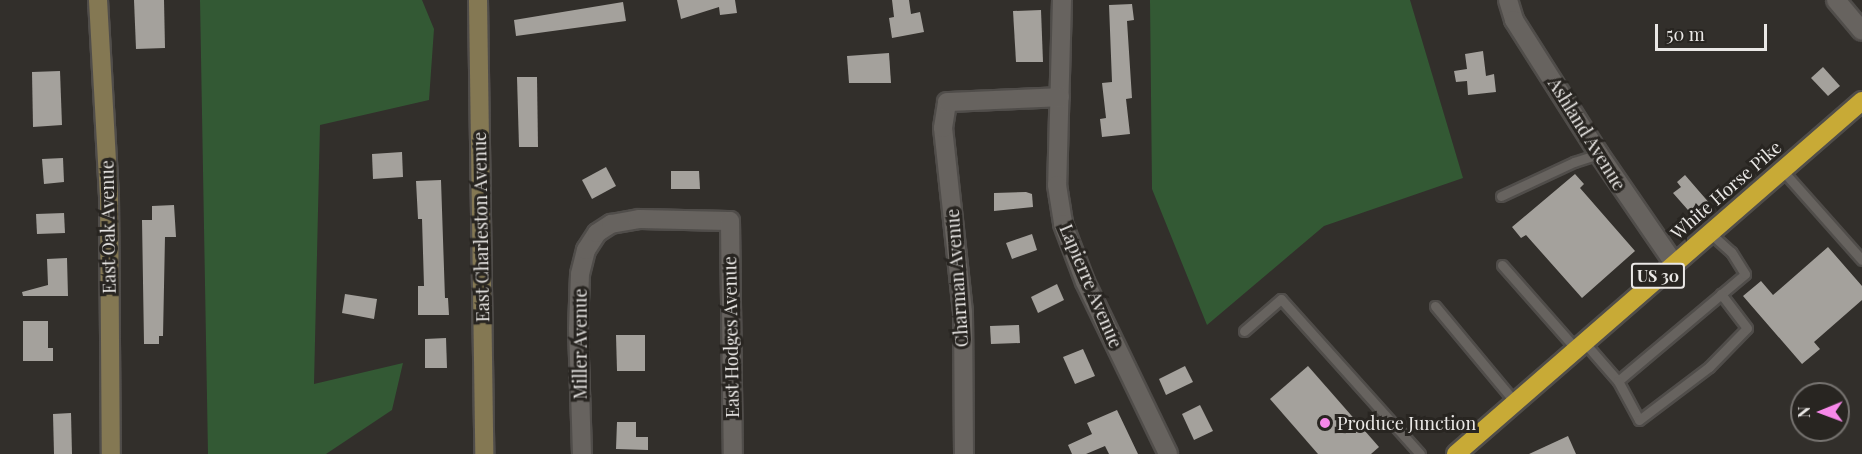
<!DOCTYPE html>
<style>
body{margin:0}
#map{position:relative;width:1862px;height:454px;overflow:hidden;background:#322f2b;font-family:"Playfair Display",serif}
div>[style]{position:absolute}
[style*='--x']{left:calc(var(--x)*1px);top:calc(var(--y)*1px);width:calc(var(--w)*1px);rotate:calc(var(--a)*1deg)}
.green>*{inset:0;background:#335934}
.building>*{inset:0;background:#a4a19c}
.roads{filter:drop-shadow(2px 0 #504d4a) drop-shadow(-2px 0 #504d4a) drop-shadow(0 2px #504d4a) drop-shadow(0 -2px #504d4a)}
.lane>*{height:9px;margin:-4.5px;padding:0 4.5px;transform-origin:4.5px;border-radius:4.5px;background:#67635f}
.street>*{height:18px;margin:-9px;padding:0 9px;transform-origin:9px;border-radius:9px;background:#67635f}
.secondary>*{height:18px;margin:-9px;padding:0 9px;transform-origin:9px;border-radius:9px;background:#847853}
.highway>*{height:18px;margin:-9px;padding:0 9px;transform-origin:9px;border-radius:9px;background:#c8aa36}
.dots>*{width:16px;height:16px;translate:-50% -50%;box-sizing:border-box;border:3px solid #282521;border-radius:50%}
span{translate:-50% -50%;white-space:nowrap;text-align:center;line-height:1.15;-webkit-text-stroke:6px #282521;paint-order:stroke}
.shield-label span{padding:2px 4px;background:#282521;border:2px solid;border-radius:4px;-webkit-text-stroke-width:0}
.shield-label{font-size:16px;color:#eae8e6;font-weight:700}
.street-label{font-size:18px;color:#eae8e6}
.poi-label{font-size:18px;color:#eae8e6}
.left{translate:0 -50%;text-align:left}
.north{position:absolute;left:1790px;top:382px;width:60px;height:60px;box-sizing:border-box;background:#282521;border:2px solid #767370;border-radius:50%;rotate:269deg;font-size:16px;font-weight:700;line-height:24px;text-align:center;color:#eae8e6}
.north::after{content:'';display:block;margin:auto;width:21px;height:27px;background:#f888ea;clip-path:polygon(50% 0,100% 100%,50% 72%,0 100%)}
.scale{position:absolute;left:1655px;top:24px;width:112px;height:27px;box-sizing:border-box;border:3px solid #eae8e6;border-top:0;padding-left:8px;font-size:18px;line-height:21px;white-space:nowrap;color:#eae8e6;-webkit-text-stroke:4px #282521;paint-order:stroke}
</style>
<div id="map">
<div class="green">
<div style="clip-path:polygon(200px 0,422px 0,434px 29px,429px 100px,320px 125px,314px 384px,403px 363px,392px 410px,326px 454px,208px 454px)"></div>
<div style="clip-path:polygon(1150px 0,1410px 0,1463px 178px,1324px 226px,1207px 325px,1152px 189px)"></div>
</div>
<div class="building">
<div style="clip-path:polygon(134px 0,164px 0,165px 48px,136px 49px)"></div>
<div style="clip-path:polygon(677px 0,735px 0,737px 13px,720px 15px,719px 7px,681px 19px)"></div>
<div style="clip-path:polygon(892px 0,909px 0,911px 14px,920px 12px,924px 32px,892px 38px,889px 18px,894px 17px)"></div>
<div style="clip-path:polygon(623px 2px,626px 21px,516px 36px,514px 20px)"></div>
<div style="clip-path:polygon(1132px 4px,1134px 20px,1127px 21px,1132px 98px,1126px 99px,1130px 134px,1102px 137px,1100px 119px,1106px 118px,1102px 83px,1112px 82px,1109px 5px)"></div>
<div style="clip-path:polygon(1041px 10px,1043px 62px,1016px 62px,1013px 11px)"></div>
<div style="clip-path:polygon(1483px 51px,1486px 76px,1494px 74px,1496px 92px,1468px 95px,1467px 81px,1456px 82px,1454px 71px,1467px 69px,1465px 54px)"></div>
<div style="clip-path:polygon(889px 53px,891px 83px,849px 83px,847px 56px)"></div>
<div style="clip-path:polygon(1823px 67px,1840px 86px,1828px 96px,1811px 78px)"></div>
<div style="clip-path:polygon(60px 71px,62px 125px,33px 127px,32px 72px)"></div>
<div style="clip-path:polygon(517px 77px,537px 77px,538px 147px,519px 147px)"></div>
<div style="clip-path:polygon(402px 152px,403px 177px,373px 179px,372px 154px)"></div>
<div style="clip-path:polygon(63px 158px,64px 182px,44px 184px,42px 159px)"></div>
<div style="clip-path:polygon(606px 167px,616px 186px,592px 199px,582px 180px)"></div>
<div style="clip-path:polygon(671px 171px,699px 171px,700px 189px,671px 189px)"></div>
<div style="clip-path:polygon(1575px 174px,1584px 184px,1580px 188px,1635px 251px,1582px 298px,1526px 235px,1521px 238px,1512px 227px)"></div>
<div style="clip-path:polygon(1685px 175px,1711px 205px,1695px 218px,1673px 193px,1681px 187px,1677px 182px)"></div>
<div style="clip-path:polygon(441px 180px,445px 298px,448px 298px,449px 315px,418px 315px,418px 286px,424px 286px,422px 219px,418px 219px,416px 181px)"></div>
<div style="clip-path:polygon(1026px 192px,1032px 194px,1033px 207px,994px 211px,994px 193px)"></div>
<div style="clip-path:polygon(174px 205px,176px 237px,165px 237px,163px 336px,159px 336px,159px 344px,144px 344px,142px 220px,152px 220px,152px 206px)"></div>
<div style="clip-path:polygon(64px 213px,65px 233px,37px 234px,36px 214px)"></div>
<div style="clip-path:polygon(1032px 234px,1037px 250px,1012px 259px,1006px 243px)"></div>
<div style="clip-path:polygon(1828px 247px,1862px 286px,1862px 300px,1814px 342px,1820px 349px,1802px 364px,1743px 296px,1761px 281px,1773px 295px)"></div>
<div style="clip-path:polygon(67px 258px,68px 296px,23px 296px,22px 292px,48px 285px,47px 259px)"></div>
<div style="clip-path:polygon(1057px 284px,1064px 300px,1038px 313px,1031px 297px)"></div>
<div style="clip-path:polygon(345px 294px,377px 299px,374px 319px,342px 313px)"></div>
<div style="clip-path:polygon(23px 321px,48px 321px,48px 348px,53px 348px,53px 361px,23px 361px)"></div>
<div style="clip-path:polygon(1019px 325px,1020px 343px,991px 344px,990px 326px)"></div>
<div style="clip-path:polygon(616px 335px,645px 335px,645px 371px,617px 371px)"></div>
<div style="clip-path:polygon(446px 338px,447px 368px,425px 368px,425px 339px)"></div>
<div style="clip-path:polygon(1083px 349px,1095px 376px,1075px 384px,1063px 357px)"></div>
<div style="clip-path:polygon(1185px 366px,1193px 382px,1166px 395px,1159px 379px)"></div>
<div style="clip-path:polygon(1308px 366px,1379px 447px,1371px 454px,1318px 454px,1270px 399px)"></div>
<div style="clip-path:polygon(1200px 405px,1213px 431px,1194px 440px,1182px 414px)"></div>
<div style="clip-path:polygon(1117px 410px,1138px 454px,1109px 454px,1105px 446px,1086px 454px,1072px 454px,1068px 445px,1092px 434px,1087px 423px)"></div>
<div style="clip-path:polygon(71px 413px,72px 454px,54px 454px,53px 414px)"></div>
<div style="clip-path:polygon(617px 422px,636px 422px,636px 437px,648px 437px,648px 450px,616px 449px)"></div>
<div style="clip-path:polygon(1568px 436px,1576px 454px,1529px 454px)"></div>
</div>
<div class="roads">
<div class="lane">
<div style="--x:1782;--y:170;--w:120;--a:48.4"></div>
<div style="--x:1501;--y:196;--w:81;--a:-25"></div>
<div style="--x:1574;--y:162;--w:26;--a:-18"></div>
<div style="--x:1502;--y:265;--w:112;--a:48.6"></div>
<div style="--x:1435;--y:306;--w:125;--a:50.2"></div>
<div style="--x:1244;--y:331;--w:49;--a:-40.9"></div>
<div style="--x:1281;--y:299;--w:208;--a:48.1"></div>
<div style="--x:1584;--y:342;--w:52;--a:48.9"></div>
<div style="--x:1618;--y:381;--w:166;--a:-40.1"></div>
<div style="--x:1745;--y:274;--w:26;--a:-122"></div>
<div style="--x:1731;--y:252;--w:30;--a:-138"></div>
<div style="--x:1618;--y:381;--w:44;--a:61.7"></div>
<div style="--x:1639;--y:420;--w:88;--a:-37.1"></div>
<div style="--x:1709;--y:367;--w:54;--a:-45.7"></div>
<div style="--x:1747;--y:328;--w:43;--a:-127.4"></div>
</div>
<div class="street">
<div style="--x:1062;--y:0;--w:185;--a:91.5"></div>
<div style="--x:1057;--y:185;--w:39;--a:81"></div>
<div style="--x:1063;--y:224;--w:62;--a:69.2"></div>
<div style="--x:1085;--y:282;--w:191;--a:64.2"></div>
<div style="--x:1508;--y:0;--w:21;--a:73"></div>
<div style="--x:1514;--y:20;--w:159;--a:57.6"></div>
<div style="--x:1599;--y:154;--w:132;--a:55.5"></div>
<div style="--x:1836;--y:0;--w:40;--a:50"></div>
<div style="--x:582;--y:454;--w:125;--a:-91.8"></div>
<div style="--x:578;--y:329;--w:55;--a:-87.9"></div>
<div style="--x:580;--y:274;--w:25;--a:-76"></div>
<div style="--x:586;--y:250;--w:20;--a:-57"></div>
<div style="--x:597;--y:233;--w:17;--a:-33"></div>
<div style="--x:611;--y:224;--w:28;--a:-10"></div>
<div style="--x:639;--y:219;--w:91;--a:1.3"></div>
<div style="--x:730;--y:221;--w:233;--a:89.3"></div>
<div style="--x:964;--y:454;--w:142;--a:-90.4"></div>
<div style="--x:963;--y:312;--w:185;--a:-96.2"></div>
<div style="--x:943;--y:128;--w:26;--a:-81"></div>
<div style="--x:947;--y:102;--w:113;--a:-2.5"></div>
</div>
<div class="secondary">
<div style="--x:98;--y:0;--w:195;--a:86.8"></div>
<div style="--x:109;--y:195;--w:259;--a:89.6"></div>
<div style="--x:478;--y:0;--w:454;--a:89.2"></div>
</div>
<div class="highway">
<div style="--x:1456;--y:454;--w:538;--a:-41.01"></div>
</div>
</div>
<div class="dots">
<div style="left:1325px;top:423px;background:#f888ea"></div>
</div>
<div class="shield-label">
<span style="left:1658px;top:276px">US 30</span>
</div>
<div class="street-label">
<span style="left:1587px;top:134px;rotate:58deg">Ashland Avenue</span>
<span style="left:1726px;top:190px;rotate:-41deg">White Horse Pike</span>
<span style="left:108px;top:227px;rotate:-91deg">East Oak Avenue</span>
<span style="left:481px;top:227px;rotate:-91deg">East Charleston Avenue</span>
<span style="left:957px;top:278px;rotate:-94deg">Charman Avenue</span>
<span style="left:1091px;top:286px;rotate:67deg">Lapierre Avenue</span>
<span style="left:731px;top:337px;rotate:-91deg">East Hodges Avenue</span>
<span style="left:580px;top:344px;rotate:-90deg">Miller Avenue</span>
</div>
<div class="poi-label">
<span class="left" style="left:1337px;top:423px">Produce Junction</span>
</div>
<div class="north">N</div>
<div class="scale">50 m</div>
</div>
